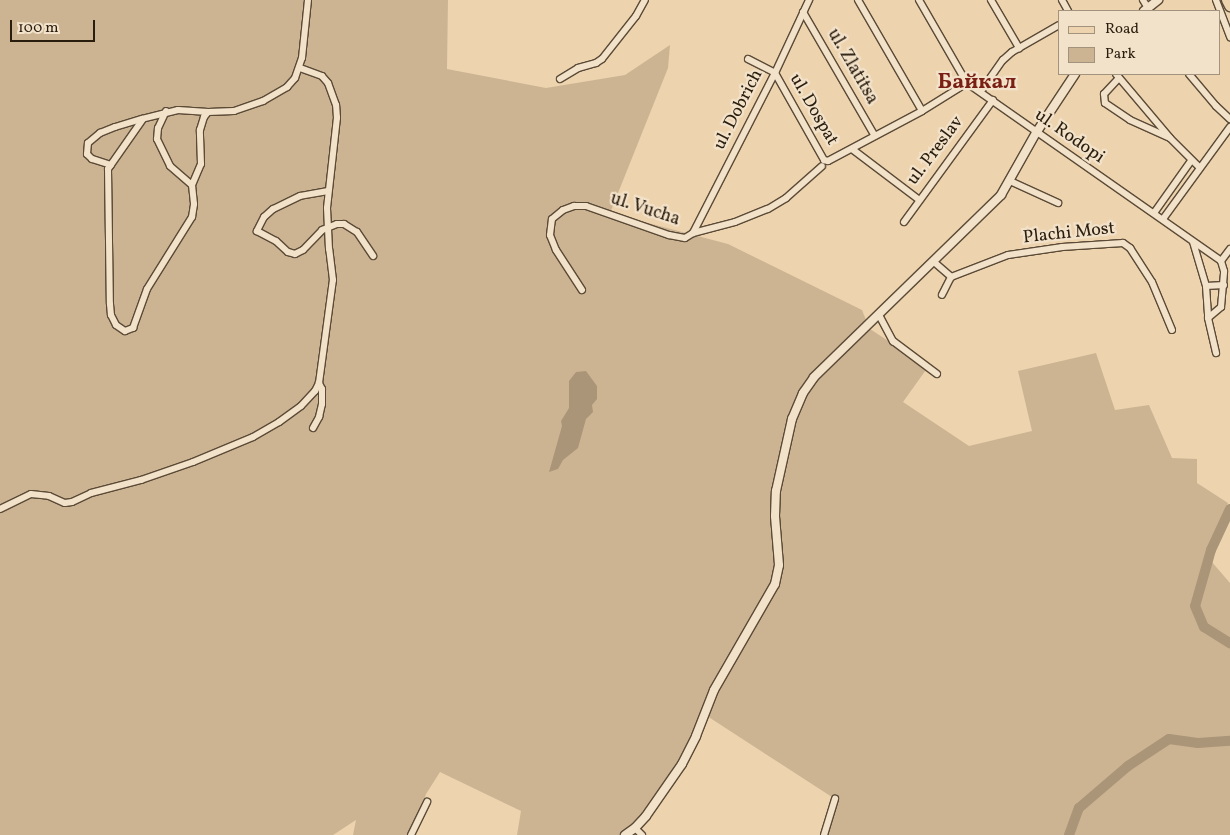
<!DOCTYPE html>
<meta charset="utf-8">
<style>
body{margin:0}
#map{position:relative;width:1230px;height:835px;overflow:hidden;background:#edd3ae;font-family:Vollkorn,serif}
div>[style]{position:absolute}
[style*='--x']{left:calc(var(--x)*1px);top:calc(var(--y)*1px);width:calc(var(--w)*1px);rotate:calc(var(--a)*1deg)}
.green>*{inset:0;background:#ccb493}
.water>*{inset:0;background:#aa9578}
.river>*{height:10px;margin:-5px;padding:0 5px;transform-origin:5px;border-radius:5px;background:#aa9578}
.roads{filter:drop-shadow(1px 0 #5a4a36) drop-shadow(-1px 0 #5a4a36) drop-shadow(0 1px #5a4a36) drop-shadow(0 -1px #5a4a36)}
.minor>*{height:6px;margin:-3px;padding:0 3px;transform-origin:3px;border-radius:3px;background:#f3e2ca}
.tertiary>*{height:8px;margin:-4px;padding:0 4px;transform-origin:4px;border-radius:4px;background:#f3e2ca}
.primary>*{height:10px;margin:-5px;padding:0 5px;transform-origin:5px;border-radius:5px;background:#edd3ae}
span{translate:-50% -50%;white-space:nowrap;text-align:center;line-height:1.15;-webkit-text-stroke:4.5px #f3e2ca;paint-order:stroke}
.street-label{font-size:18px;color:#291d0e}
.district-label{font-size:22px;color:#7a1f14;font-weight:700}
.legend{position:absolute;left:1058px;top:10px;width:162px;height:65px;box-sizing:border-box;background:#f3e2ca;border:1px solid #a2937f;margin:0;padding:6px 9px;list-style:none;font-size:15px;color:#291d0e}
.legend li{display:flex;align-items:center;gap:10px;height:25px}
.legend b{width:25px;border:1px solid #a2937f}
.scale{position:absolute;left:10px;top:20px;width:85px;height:22px;box-sizing:border-box;border:2px solid #291d0e;border-top:0;padding-left:6px;font-size:15px;line-height:18px;white-space:nowrap;color:#291d0e;-webkit-text-stroke:4px #f3e2ca;paint-order:stroke}
</style>
<div id="map">
<div class="green">
<div style="clip-path:polygon(0 0,448px 0,447px 69px,546px 88px,625px 75px,670px 45px,668px 68px,610px 213px,728px 244px,862px 310px,868px 325px,828px 365px,870px 329px,928px 367px,903px 402px,969px 446px,1032px 431px,1018px 371px,1096px 353px,1115px 410px,1149px 405px,1172px 458px,1197px 459px,1197px 483px,1228px 503px,1205px 554px,1230px 583px,1230px 835px,823px 835px,835px 799px,704px 714px,689px 752px,638px 831px,632px 835px,517px 835px,521px 811px,440px 772px,426px 794px,413px 835px,353px 835px,356px 820px,333px 835px,0 835px)"></div>
</div>
<div class="water">
<div style="clip-path:polygon(586px 371px,597px 386px,597px 399px,592px 405px,593px 412px,586px 419px,578px 448px,563px 460px,558px 469px,549px 472px,562px 426px,561px 421px,569px 408px,569px 381px,576px 372px)"></div>
</div>
<div class="river">
<div style="--x:1230;--y:509;--w:45;--a:114.9"></div>
<div style="--x:1211;--y:550;--w:58;--a:105.9"></div>
<div style="--x:1195;--y:606;--w:23;--a:67"></div>
<div style="--x:1204;--y:627;--w:31;--a:32"></div>
<div style="--x:1069;--y:835;--w:29;--a:-70"></div>
<div style="--x:1079;--y:808;--w:65;--a:-40.6"></div>
<div style="--x:1128;--y:766;--w:49;--a:-33.4"></div>
<div style="--x:1169;--y:739;--w:29;--a:8"></div>
<div style="--x:1198;--y:743;--w:32;--a:-4"></div>
</div>
<div class="roads">
<div class="minor">
<div style="--x:858;--y:0;--w:128;--a:60"></div>
<div style="--x:919;--y:0;--w:96;--a:60"></div>
<div style="--x:967;--y:83;--w:310;--a:35"></div>
<div style="--x:1221;--y:261;--w:15;--a:-53"></div>
<div style="--x:991;--y:0;--w:56;--a:59.7"></div>
<div style="--x:1062;--y:0;--w:13;--a:61"></div>
<div style="--x:1143;--y:0;--w:9;--a:58"></div>
<div style="--x:1216;--y:0;--w:40;--a:69"></div>
<div style="--x:803;--y:12;--w:143;--a:59.9"></div>
<div style="--x:748;--y:59;--w:30;--a:27"></div>
<div style="--x:775;--y:73;--w:100;--a:60.6"></div>
<div style="--x:824;--y:160;--w:4;--a:14"></div>
<div style="--x:828;--y:161;--w:106;--a:-28"></div>
<div style="--x:922;--y:111;--w:53;--a:-31.9"></div>
<div style="--x:1116;--y:74;--w:84;--a:49.8"></div>
<div style="--x:1170;--y:138;--w:42;--a:45"></div>
<div style="--x:1189;--y:74;--w:42;--a:49.8"></div>
<div style="--x:1216;--y:106;--w:19;--a:43"></div>
<div style="--x:1119;--y:78;--w:22;--a:133"></div>
<div style="--x:1104;--y:94;--w:9;--a:84"></div>
<div style="--x:1105;--y:103;--w:30;--a:34"></div>
<div style="--x:1130;--y:120;--w:42;--a:24.1"></div>
<div style="--x:560;--y:79;--w:21;--a:-31"></div>
<div style="--x:578;--y:68;--w:19;--a:-16"></div>
<div style="--x:596;--y:63;--w:7;--a:-34"></div>
<div style="--x:602;--y:59;--w:55;--a:-51.7"></div>
<div style="--x:636;--y:16;--w:18;--a:-61"></div>
<div style="--x:981;--y:91;--w:38;--a:-55"></div>
<div style="--x:1003;--y:60;--w:12;--a:-42"></div>
<div style="--x:1012;--y:52;--w:54;--a:-29.9"></div>
<div style="--x:166;--y:111;--w:19;--a:115"></div>
<div style="--x:158;--y:128;--w:11;--a:95"></div>
<div style="--x:157;--y:139;--w:30;--a:64"></div>
<div style="--x:170;--y:166;--w:29;--a:41"></div>
<div style="--x:208;--y:112;--w:30;--a:-176"></div>
<div style="--x:178;--y:110;--w:36;--a:166"></div>
<div style="--x:143;--y:119;--w:61;--a:125"></div>
<div style="--x:108;--y:169;--w:135;--a:89.2"></div>
<div style="--x:110;--y:304;--w:11;--a:85"></div>
<div style="--x:111;--y:315;--w:11;--a:63"></div>
<div style="--x:116;--y:325;--w:11;--a:34"></div>
<div style="--x:125;--y:331;--w:9;--a:-21"></div>
<div style="--x:133;--y:328;--w:41;--a:-70.3"></div>
<div style="--x:147;--y:289;--w:85;--a:-58"></div>
<div style="--x:192;--y:217;--w:13;--a:-81"></div>
<div style="--x:194;--y:204;--w:19;--a:-96"></div>
<div style="--x:192;--y:185;--w:23;--a:-67"></div>
<div style="--x:201;--y:164;--w:34;--a:-92"></div>
<div style="--x:200;--y:130;--w:14;--a:-73"></div>
<div style="--x:204;--y:117;--w:6;--a:-51"></div>
<div style="--x:208;--y:112;--w:26;--a:-2"></div>
<div style="--x:234;--y:111;--w:31;--a:-19"></div>
<div style="--x:263;--y:101;--w:28;--a:-30"></div>
<div style="--x:287;--y:87;--w:12;--a:-48"></div>
<div style="--x:295;--y:78;--w:21;--a:-71"></div>
<div style="--x:302;--y:58;--w:58;--a:-84.1"></div>
<div style="--x:852;--y:149;--w:83;--a:37.1"></div>
<div style="--x:111;--y:165;--w:20;--a:-162"></div>
<div style="--x:92;--y:159;--w:7;--a:-135"></div>
<div style="--x:87;--y:154;--w:11;--a:-85"></div>
<div style="--x:88;--y:143;--w:16;--a:-40"></div>
<div style="--x:100;--y:133;--w:16;--a:-22"></div>
<div style="--x:115;--y:127;--w:28;--a:-17"></div>
<div style="--x:1010;--y:181;--w:53;--a:24.6"></div>
<div style="--x:328;--y:191;--w:28;--a:170"></div>
<div style="--x:300;--y:196;--w:30;--a:154"></div>
<div style="--x:273;--y:209;--w:12;--a:138"></div>
<div style="--x:264;--y:217;--w:16;--a:117"></div>
<div style="--x:257;--y:231;--w:21;--a:28"></div>
<div style="--x:276;--y:241;--w:16;--a:43"></div>
<div style="--x:288;--y:252;--w:7;--a:16"></div>
<div style="--x:295;--y:254;--w:9;--a:-27"></div>
<div style="--x:303;--y:250;--w:28;--a:-46"></div>
<div style="--x:322;--y:230;--w:16;--a:-22"></div>
<div style="--x:337;--y:224;--w:7;--a:0"></div>
<div style="--x:344;--y:224;--w:15;--a:32"></div>
<div style="--x:357;--y:232;--w:29;--a:56"></div>
<div style="--x:1154;--y:213;--w:64;--a:-54.6"></div>
<div style="--x:1163;--y:219;--w:114;--a:-53.9"></div>
<div style="--x:904;--y:222;--w:151;--a:-53.9"></div>
<div style="--x:693;--y:233;--w:180;--a:-62.9"></div>
<div style="--x:775;--y:73;--w:81;--a:-65"></div>
<div style="--x:1193;--y:242;--w:46;--a:73.5"></div>
<div style="--x:1206;--y:286;--w:32;--a:86"></div>
<div style="--x:1208;--y:318;--w:36;--a:77"></div>
<div style="--x:934;--y:262;--w:23;--a:41"></div>
<div style="--x:951;--y:277;--w:20;--a:117"></div>
<div style="--x:951;--y:277;--w:61;--a:-21.1"></div>
<div style="--x:1008;--y:255;--w:55;--a:-8.4"></div>
<div style="--x:1062;--y:247;--w:61;--a:-3.8"></div>
<div style="--x:1123;--y:243;--w:9;--a:36"></div>
<div style="--x:1130;--y:248;--w:40;--a:57.1"></div>
<div style="--x:1152;--y:282;--w:52;--a:67.4"></div>
<div style="--x:1206;--y:286;--w:18;--a:-3"></div>
<div style="--x:582;--y:290;--w:48;--a:-123"></div>
<div style="--x:556;--y:250;--w:16;--a:-112"></div>
<div style="--x:550;--y:235;--w:16;--a:-83"></div>
<div style="--x:552;--y:219;--w:14;--a:-39"></div>
<div style="--x:563;--y:210;--w:12;--a:-20"></div>
<div style="--x:574;--y:206;--w:12;--a:0"></div>
<div style="--x:586;--y:206;--w:88;--a:19.3"></div>
<div style="--x:669;--y:235;--w:16;--a:11"></div>
<div style="--x:685;--y:238;--w:9;--a:-32"></div>
<div style="--x:693;--y:233;--w:43;--a:-14.7"></div>
<div style="--x:735;--y:222;--w:35;--a:-22"></div>
<div style="--x:768;--y:209;--w:21;--a:-31"></div>
<div style="--x:786;--y:198;--w:48;--a:-41.6"></div>
<div style="--x:879;--y:315;--w:30;--a:62"></div>
<div style="--x:893;--y:341;--w:55;--a:36.9"></div>
<div style="--x:1208;--y:318;--w:17;--a:-40"></div>
<div style="--x:1221;--y:307;--w:36;--a:-85"></div>
<div style="--x:1224;--y:271;--w:10;--a:-107"></div>
<div style="--x:313;--y:428;--w:13;--a:-61"></div>
<div style="--x:319;--y:417;--w:13;--a:-77"></div>
<div style="--x:322;--y:404;--w:15;--a:-90"></div>
<div style="--x:322;--y:389;--w:7;--a:-117"></div>
<div style="--x:0;--y:509;--w:34;--a:-26"></div>
<div style="--x:31;--y:494;--w:18;--a:6"></div>
<div style="--x:49;--y:496;--w:17;--a:24"></div>
<div style="--x:65;--y:503;--w:7;--a:-8"></div>
<div style="--x:72;--y:502;--w:21;--a:-25"></div>
<div style="--x:91;--y:493;--w:52;--a:-14.6"></div>
<div style="--x:141;--y:480;--w:55;--a:-19.1"></div>
<div style="--x:193;--y:462;--w:65;--a:-22.6"></div>
<div style="--x:253;--y:437;--w:30;--a:-30"></div>
<div style="--x:279;--y:422;--w:27;--a:-36"></div>
<div style="--x:301;--y:406;--w:21;--a:-47"></div>
<div style="--x:315;--y:391;--w:9;--a:-63"></div>
<div style="--x:319;--y:383;--w:104;--a:-82.3"></div>
<div style="--x:333;--y:280;--w:31;--a:-97"></div>
<div style="--x:329;--y:249;--w:41;--a:-92.8"></div>
<div style="--x:327;--y:208;--w:91;--a:-83.7"></div>
<div style="--x:337;--y:118;--w:13;--a:-94"></div>
<div style="--x:336;--y:105;--w:23;--a:-110"></div>
<div style="--x:328;--y:83;--w:9;--a:-131"></div>
<div style="--x:322;--y:76;--w:23;--a:-160"></div>
<div style="--x:635;--y:828;--w:10;--a:45"></div>
<div style="--x:411;--y:835;--w:37;--a:-64"></div>
<div style="--x:824;--y:835;--w:38;--a:-73"></div>
</div>
<div class="tertiary">
<div style="--x:1144;--y:11;--w:18;--a:-38"></div>
<div style="--x:625;--y:835;--w:12;--a:-35"></div>
<div style="--x:635;--y:828;--w:16;--a:-47"></div>
<div style="--x:646;--y:816;--w:63;--a:-55.3"></div>
<div style="--x:682;--y:764;--w:31;--a:-63"></div>
<div style="--x:696;--y:736;--w:49;--a:-68.6"></div>
<div style="--x:714;--y:690;--w:122;--a:-60.1"></div>
<div style="--x:775;--y:584;--w:19;--a:-78"></div>
<div style="--x:779;--y:565;--w:49;--a:-94.7"></div>
<div style="--x:775;--y:516;--w:25;--a:-88"></div>
<div style="--x:776;--y:491;--w:74;--a:-77.5"></div>
<div style="--x:792;--y:419;--w:28;--a:-67"></div>
<div style="--x:803;--y:393;--w:19;--a:-55"></div>
<div style="--x:814;--y:377;--w:261;--a:-44.2"></div>
<div style="--x:1001;--y:195;--w:71;--a:-60.6"></div>
<div style="--x:1036;--y:133;--w:71;--a:-56.5"></div>
</div>
<div class="primary">
<div style="--x:1227;--y:0;--w:7;--a:63"></div>
</div>
</div>
<div class="street-label">
<span style="left:852px;top:67px;rotate:60deg">ul. Zlatitsa</span>
<span style="left:739px;top:110px;rotate:-63deg">ul. Dobrich</span>
<span style="left:813px;top:110px;rotate:60deg">ul. Dospat</span>
<span style="left:1069px;top:137px;rotate:35deg">ul. Rodopi</span>
<span style="left:936px;top:151px;rotate:-53deg">ul. Preslav</span>
<span style="left:645px;top:210px;rotate:18deg">ul. Vucha</span>
<span style="left:1069px;top:234px;rotate:-6deg">Plachi Most</span>
</div>
<div class="district-label">
<span style="left:977px;top:83px">Байкал</span>
</div>
<ul class="legend">
<li><b style="height:6px;background:#edd3ae"></b>Road</li>
<li><b style="height:14px;background:#ccb493"></b>Park</li>
</ul>
<div class="scale">100 m</div>
</div>
